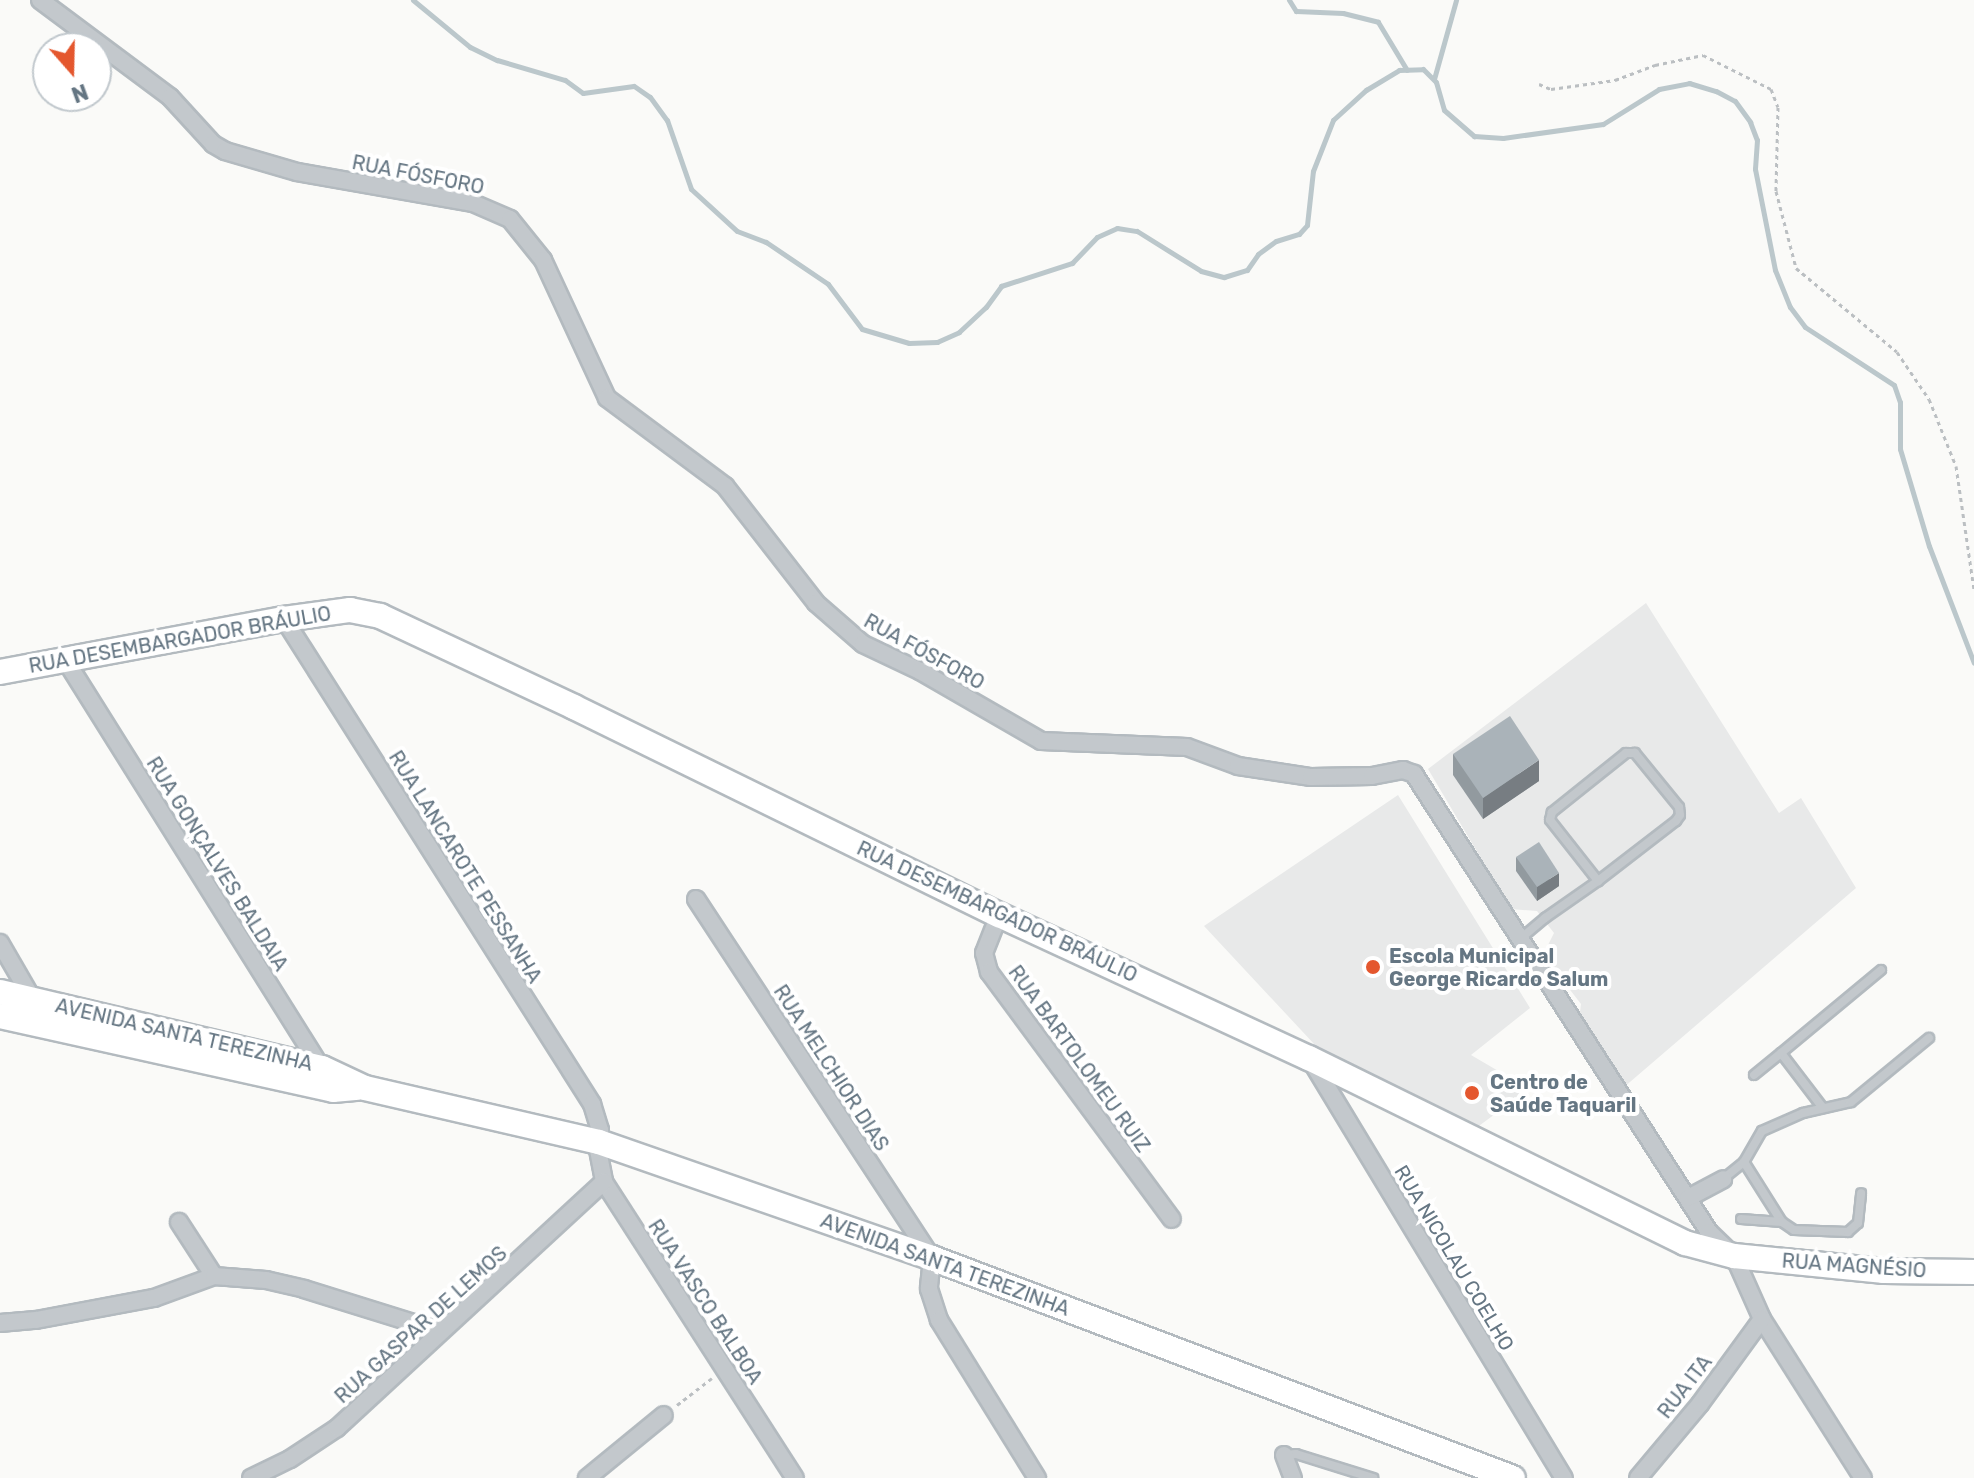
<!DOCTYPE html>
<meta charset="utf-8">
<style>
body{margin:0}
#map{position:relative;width:1974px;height:1478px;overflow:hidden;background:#fafaf8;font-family:Rubik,sans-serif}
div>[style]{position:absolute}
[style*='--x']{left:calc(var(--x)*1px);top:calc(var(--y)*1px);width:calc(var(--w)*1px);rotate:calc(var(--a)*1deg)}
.built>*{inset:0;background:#e8e9e9}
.stream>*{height:5px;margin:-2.5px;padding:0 2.5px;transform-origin:2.5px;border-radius:2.5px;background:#bbc7cb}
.path>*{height:3px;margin-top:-1.5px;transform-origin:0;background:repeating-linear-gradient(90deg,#bbbfc2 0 4px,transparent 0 8px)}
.roads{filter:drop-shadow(2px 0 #b3babf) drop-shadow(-2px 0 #b3babf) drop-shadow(0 2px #b3babf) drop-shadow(0 -2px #b3babf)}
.lane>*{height:8px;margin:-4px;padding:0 4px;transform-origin:4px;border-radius:4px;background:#c3c8cc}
.street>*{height:16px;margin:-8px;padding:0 8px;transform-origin:8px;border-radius:8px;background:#c3c8cc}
.secondary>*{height:24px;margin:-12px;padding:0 12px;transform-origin:12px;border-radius:12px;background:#fff}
.wall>*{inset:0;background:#929a9f}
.shaded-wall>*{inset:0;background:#777d82}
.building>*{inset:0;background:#aab3b9}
.dots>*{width:22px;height:22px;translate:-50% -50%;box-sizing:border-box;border:4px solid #fff;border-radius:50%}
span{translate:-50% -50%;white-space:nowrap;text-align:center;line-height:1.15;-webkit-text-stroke:8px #fff;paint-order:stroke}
.street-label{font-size:20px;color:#657683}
.poi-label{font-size:20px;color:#657683;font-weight:700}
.left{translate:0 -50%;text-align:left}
.north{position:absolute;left:32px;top:32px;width:80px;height:80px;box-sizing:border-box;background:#fff;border:2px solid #c1c8cd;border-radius:50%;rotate:160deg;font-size:22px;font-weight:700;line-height:32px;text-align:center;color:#657683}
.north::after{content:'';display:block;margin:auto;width:28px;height:36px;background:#e4572e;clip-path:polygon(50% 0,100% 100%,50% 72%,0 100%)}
</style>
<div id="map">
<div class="built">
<div style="clip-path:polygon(1646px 603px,1779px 813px,1801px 798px,1856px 888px,1623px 1088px,1579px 1020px,1581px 1004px,1543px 955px,1554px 933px,1537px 911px,1511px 909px,1428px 769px)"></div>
<div style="clip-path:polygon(1398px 795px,1530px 1008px,1471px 1055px,1529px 1089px,1472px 1131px,1315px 1045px,1204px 926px)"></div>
</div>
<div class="stream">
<div style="--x:413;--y:0;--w:74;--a:39.5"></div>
<div style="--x:470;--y:47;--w:30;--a:26"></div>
<div style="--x:497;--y:60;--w:71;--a:16.4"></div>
<div style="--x:565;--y:80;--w:22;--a:36"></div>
<div style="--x:583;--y:93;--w:51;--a:-7.8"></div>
<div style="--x:634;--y:86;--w:19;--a:35"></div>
<div style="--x:650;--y:97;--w:29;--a:54"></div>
<div style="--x:667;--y:120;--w:73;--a:70.8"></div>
<div style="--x:691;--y:189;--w:62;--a:42.4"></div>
<div style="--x:737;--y:231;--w:31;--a:21"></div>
<div style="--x:766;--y:242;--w:75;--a:34.1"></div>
<div style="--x:828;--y:284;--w:56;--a:52.9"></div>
<div style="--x:862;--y:329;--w:49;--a:16.6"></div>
<div style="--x:909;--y:343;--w:28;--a:-2"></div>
<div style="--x:937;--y:342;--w:24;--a:-24"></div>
<div style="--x:959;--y:332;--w:37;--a:-43"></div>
<div style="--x:986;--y:307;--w:26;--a:-54"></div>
<div style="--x:1001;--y:286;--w:75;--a:-17.9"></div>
<div style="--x:1072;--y:263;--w:36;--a:-46"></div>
<div style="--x:1097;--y:237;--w:22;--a:-24"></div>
<div style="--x:1117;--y:228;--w:20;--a:9"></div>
<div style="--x:1137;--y:231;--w:75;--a:32"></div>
<div style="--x:1201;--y:271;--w:24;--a:15"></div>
<div style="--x:1224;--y:277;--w:24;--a:-17"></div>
<div style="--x:1247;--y:270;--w:19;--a:-55"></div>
<div style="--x:1258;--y:254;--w:22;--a:-36"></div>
<div style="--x:1276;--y:241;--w:24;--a:-17"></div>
<div style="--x:1299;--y:234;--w:12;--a:-48"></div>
<div style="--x:1307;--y:225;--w:54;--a:-83.7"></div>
<div style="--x:1313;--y:171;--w:55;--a:-68.6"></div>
<div style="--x:1333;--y:120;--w:45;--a:-42.3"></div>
<div style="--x:1366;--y:90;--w:39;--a:-31"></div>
<div style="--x:1399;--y:70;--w:24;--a:-2"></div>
<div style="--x:1423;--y:69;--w:18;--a:45"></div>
<div style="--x:1436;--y:82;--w:29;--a:74"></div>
<div style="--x:1444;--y:110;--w:40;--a:41"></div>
<div style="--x:1474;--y:136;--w:29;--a:4"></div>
<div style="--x:1503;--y:138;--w:101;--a:-8"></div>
<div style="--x:1603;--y:124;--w:66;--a:-32"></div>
<div style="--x:1659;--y:89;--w:31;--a:-11"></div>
<div style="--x:1689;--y:83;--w:28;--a:17"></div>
<div style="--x:1716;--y:91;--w:21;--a:28"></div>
<div style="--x:1735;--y:101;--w:26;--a:54"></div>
<div style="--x:1750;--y:122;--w:19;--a:69"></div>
<div style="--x:1757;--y:140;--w:29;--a:94"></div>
<div style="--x:1755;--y:169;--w:103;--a:78.8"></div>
<div style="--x:1775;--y:270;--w:40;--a:68"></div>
<div style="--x:1790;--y:307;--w:25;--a:53"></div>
<div style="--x:1805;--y:327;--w:106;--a:33.1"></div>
<div style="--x:1894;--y:385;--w:18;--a:71"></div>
<div style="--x:1900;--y:402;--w:47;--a:90"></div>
<div style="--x:1900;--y:449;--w:101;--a:73.4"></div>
<div style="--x:1929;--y:546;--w:125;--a:69"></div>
<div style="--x:1289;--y:0;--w:13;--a:58"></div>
<div style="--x:1296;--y:11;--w:47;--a:2.4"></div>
<div style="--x:1343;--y:13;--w:36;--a:14"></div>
<div style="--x:1378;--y:22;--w:56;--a:58.9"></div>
<div style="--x:1434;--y:79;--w:82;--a:-74.4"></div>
</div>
<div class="path">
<div style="--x:1539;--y:84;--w:13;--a:23"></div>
<div style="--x:1551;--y:89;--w:65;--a:-8"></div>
<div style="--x:1615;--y:80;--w:43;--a:-20.6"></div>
<div style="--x:1655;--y:65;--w:49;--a:-11.8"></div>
<div style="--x:1703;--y:55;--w:76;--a:26.6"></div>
<div style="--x:1771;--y:89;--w:19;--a:69"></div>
<div style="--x:1778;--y:107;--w:84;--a:91.4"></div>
<div style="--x:1776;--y:191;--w:80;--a:75.4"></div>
<div style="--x:1796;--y:268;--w:131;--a:39.7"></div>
<div style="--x:1897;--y:352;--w:57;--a:55.8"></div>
<div style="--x:1929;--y:399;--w:72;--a:68.1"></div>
<div style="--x:1956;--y:466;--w:125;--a:81.7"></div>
<div style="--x:677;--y:1405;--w:44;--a:-37.6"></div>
</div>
<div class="roads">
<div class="lane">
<div style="--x:1520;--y:939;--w:33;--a:-40"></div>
<div style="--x:1545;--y:918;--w:65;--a:-34.9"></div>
<div style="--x:1598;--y:881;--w:98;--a:-37.6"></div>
<div style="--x:1676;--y:821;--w:7;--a:-56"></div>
<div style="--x:1680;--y:815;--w:8;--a:-97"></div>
<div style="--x:1679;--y:807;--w:70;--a:-129.2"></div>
<div style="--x:1635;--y:753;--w:9;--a:180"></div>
<div style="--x:1626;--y:753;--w:95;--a:141.4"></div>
<div style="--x:1552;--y:812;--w:8;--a:104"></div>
<div style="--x:1550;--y:820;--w:78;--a:51.8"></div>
<div style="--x:1754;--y:1075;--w:35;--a:-39"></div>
<div style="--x:1823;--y:1108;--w:69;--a:-127.4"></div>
<div style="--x:1781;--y:1053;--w:130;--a:-39.7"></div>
<div style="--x:1744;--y:1162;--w:71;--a:57.7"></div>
<div style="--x:1782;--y:1222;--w:14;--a:34"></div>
<div style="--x:1794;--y:1230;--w:54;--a:2.1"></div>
<div style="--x:1848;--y:1232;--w:13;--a:-42"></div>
<div style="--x:1858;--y:1223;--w:30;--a:-84"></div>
<div style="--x:1723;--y:1179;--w:27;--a:-39"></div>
<div style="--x:1744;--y:1162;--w:36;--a:-60"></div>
<div style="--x:1762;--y:1131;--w:45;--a:-23.7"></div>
<div style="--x:1803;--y:1113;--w:49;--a:-12.9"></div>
<div style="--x:1851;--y:1102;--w:101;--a:-39.4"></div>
<div style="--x:1741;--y:1219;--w:41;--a:4.2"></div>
<div style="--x:1284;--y:1455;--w:12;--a:-5"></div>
<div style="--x:1296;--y:1454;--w:81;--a:17.3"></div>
</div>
<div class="street">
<div style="--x:40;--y:0;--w:162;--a:36.7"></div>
<div style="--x:170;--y:97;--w:64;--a:47.5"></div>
<div style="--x:213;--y:144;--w:14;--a:30"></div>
<div style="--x:225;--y:151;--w:75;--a:16.3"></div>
<div style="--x:297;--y:172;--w:179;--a:10"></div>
<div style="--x:473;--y:203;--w:40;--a:23.4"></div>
<div style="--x:510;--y:219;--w:53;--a:51.2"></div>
<div style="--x:543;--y:260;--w:152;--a:65.1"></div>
<div style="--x:607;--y:398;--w:147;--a:36.7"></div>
<div style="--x:725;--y:486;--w:148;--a:52.1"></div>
<div style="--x:816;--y:603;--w:62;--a:41.1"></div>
<div style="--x:863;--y:644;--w:63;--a:25.3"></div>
<div style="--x:920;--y:671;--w:140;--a:30"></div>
<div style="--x:1041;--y:741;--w:146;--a:2.4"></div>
<div style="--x:1187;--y:747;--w:54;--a:20.4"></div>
<div style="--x:1238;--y:766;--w:74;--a:8.6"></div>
<div style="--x:1311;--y:777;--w:61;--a:-0.9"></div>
<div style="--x:1372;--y:776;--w:32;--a:-11"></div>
<div style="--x:1403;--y:770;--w:12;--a:20"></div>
<div style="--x:1414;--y:774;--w:545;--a:57.21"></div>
<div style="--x:1709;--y:1232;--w:35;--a:44"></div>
<div style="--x:1734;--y:1256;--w:69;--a:66"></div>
<div style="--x:1762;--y:1319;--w:188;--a:57.6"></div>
<div style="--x:284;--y:619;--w:575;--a:57.58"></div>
<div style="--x:592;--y:1104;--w:27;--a:73"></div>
<div style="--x:600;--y:1130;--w:20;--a:96"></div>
<div style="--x:598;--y:1150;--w:33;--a:79"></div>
<div style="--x:604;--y:1182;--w:352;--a:57.2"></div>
<div style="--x:66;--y:661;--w:484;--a:57.9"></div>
<div style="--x:696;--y:899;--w:430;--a:56.7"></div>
<div style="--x:932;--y:1258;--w:31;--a:96"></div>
<div style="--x:929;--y:1289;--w:33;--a:72"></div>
<div style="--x:939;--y:1320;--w:186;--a:58.2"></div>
<div style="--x:999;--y:915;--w:41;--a:111.5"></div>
<div style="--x:984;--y:953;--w:20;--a:75"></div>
<div style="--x:989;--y:972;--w:307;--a:53.5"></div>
<div style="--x:0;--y:943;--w:72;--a:59.9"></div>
<div style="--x:1310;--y:1059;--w:490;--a:58.8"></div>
<div style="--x:1688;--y:1198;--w:40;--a:-28"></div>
<div style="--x:179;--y:1222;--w:64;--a:57.1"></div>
<div style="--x:0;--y:1323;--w:36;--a:-5"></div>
<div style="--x:36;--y:1320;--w:120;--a:-10.6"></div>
<div style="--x:154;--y:1298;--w:64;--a:-20.1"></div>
<div style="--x:214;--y:1276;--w:52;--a:4.4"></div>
<div style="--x:266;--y:1280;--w:39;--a:13"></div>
<div style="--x:304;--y:1289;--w:141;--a:17.3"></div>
<div style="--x:1284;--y:1455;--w:25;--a:69"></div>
<div style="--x:251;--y:1478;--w:43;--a:-26"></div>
<div style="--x:290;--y:1459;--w:56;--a:-33.4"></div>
<div style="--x:337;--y:1428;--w:363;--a:-42.7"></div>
<div style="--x:587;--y:1478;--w:99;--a:-39.3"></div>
<div style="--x:1638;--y:1478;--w:97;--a:-50"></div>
<div style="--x:1700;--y:1404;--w:105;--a:-53.9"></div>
</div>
<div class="secondary">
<div style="--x:0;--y:672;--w:289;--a:-10.6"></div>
<div style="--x:284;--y:619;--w:67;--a:-7.8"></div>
<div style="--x:350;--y:610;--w:31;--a:11"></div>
<div style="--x:380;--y:616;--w:214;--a:25.1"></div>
<div style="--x:574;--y:707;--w:473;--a:26.1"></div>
<div style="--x:999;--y:915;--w:341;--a:24.8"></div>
<div style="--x:1309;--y:1058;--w:419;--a:26.2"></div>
<div style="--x:1685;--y:1243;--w:51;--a:14.9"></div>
<div style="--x:1734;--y:1256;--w:151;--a:5.7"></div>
<div style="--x:1884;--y:1271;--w:90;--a:0.6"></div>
<div style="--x:0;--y:992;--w:331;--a:13.3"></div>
<div style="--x:322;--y:1068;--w:47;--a:24.9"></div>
<div style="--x:365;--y:1088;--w:240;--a:13"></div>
<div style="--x:599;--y:1142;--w:353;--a:19.2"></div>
<div style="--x:932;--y:1258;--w:621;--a:20.74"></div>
<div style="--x:0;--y:1016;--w:341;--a:12.5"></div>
<div style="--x:333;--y:1090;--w:25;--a:-5"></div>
</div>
</div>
<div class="wall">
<div style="clip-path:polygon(1453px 754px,1539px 781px,1483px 819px,1453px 775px)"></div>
<div style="clip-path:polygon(1516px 857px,1559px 886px,1537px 901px,1516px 871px)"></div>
</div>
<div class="shaded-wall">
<div style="clip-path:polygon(1539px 760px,1539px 781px,1483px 819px,1483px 798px)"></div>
<div style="clip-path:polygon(1559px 873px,1559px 886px,1537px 901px,1537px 887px)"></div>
</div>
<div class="building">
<div style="clip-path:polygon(1510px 716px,1539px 760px,1483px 798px,1453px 754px)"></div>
<div style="clip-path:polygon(1539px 842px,1559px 873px,1537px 887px,1516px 857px)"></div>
</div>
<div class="dots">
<div style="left:1373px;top:967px;background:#e4572e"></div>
<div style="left:1472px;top:1093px;background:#e4572e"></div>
</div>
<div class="street-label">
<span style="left:418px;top:175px;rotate:11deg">RUA FÓSFORO</span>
<span style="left:180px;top:640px;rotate:-10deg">RUA DESEMBARGADOR BRÁULIO</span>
<span style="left:924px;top:652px;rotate:29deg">RUA FÓSFORO</span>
<span style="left:217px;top:864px;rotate:58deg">RUA GONÇALVES BALDAIA</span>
<span style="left:465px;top:867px;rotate:58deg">RUA LANCAROTE PESSANHA</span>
<span style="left:997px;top:912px;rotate:25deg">RUA DESEMBARGADOR BRÁULIO</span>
<span style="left:184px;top:1035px;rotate:13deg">AVENIDA SANTA TEREZINHA</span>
<span style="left:1079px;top:1059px;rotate:54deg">RUA BARTOLOMEU RUIZ</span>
<span style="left:831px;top:1068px;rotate:57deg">RUA MELCHIOR DIAS</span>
<span style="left:1454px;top:1258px;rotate:59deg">RUA NICOLAU COELHO</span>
<span style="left:945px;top:1265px;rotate:20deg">AVENIDA SANTA TEREZINHA</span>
<span style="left:1854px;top:1266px;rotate:4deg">RUA MAGNÉSIO</span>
<span style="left:705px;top:1302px;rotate:57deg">RUA VASCO BALBOA</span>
<span style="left:421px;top:1325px;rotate:-42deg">RUA GASPAR DE LEMOS</span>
<span style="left:1685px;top:1387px;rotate:-52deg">RUA ITA</span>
</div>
<div class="poi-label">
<span class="left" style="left:1389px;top:968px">Escola Municipal<br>George Ricardo Salum</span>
<span class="left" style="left:1490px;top:1094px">Centro de<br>Saúde Taquaril</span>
</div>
<div class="north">N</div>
</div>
